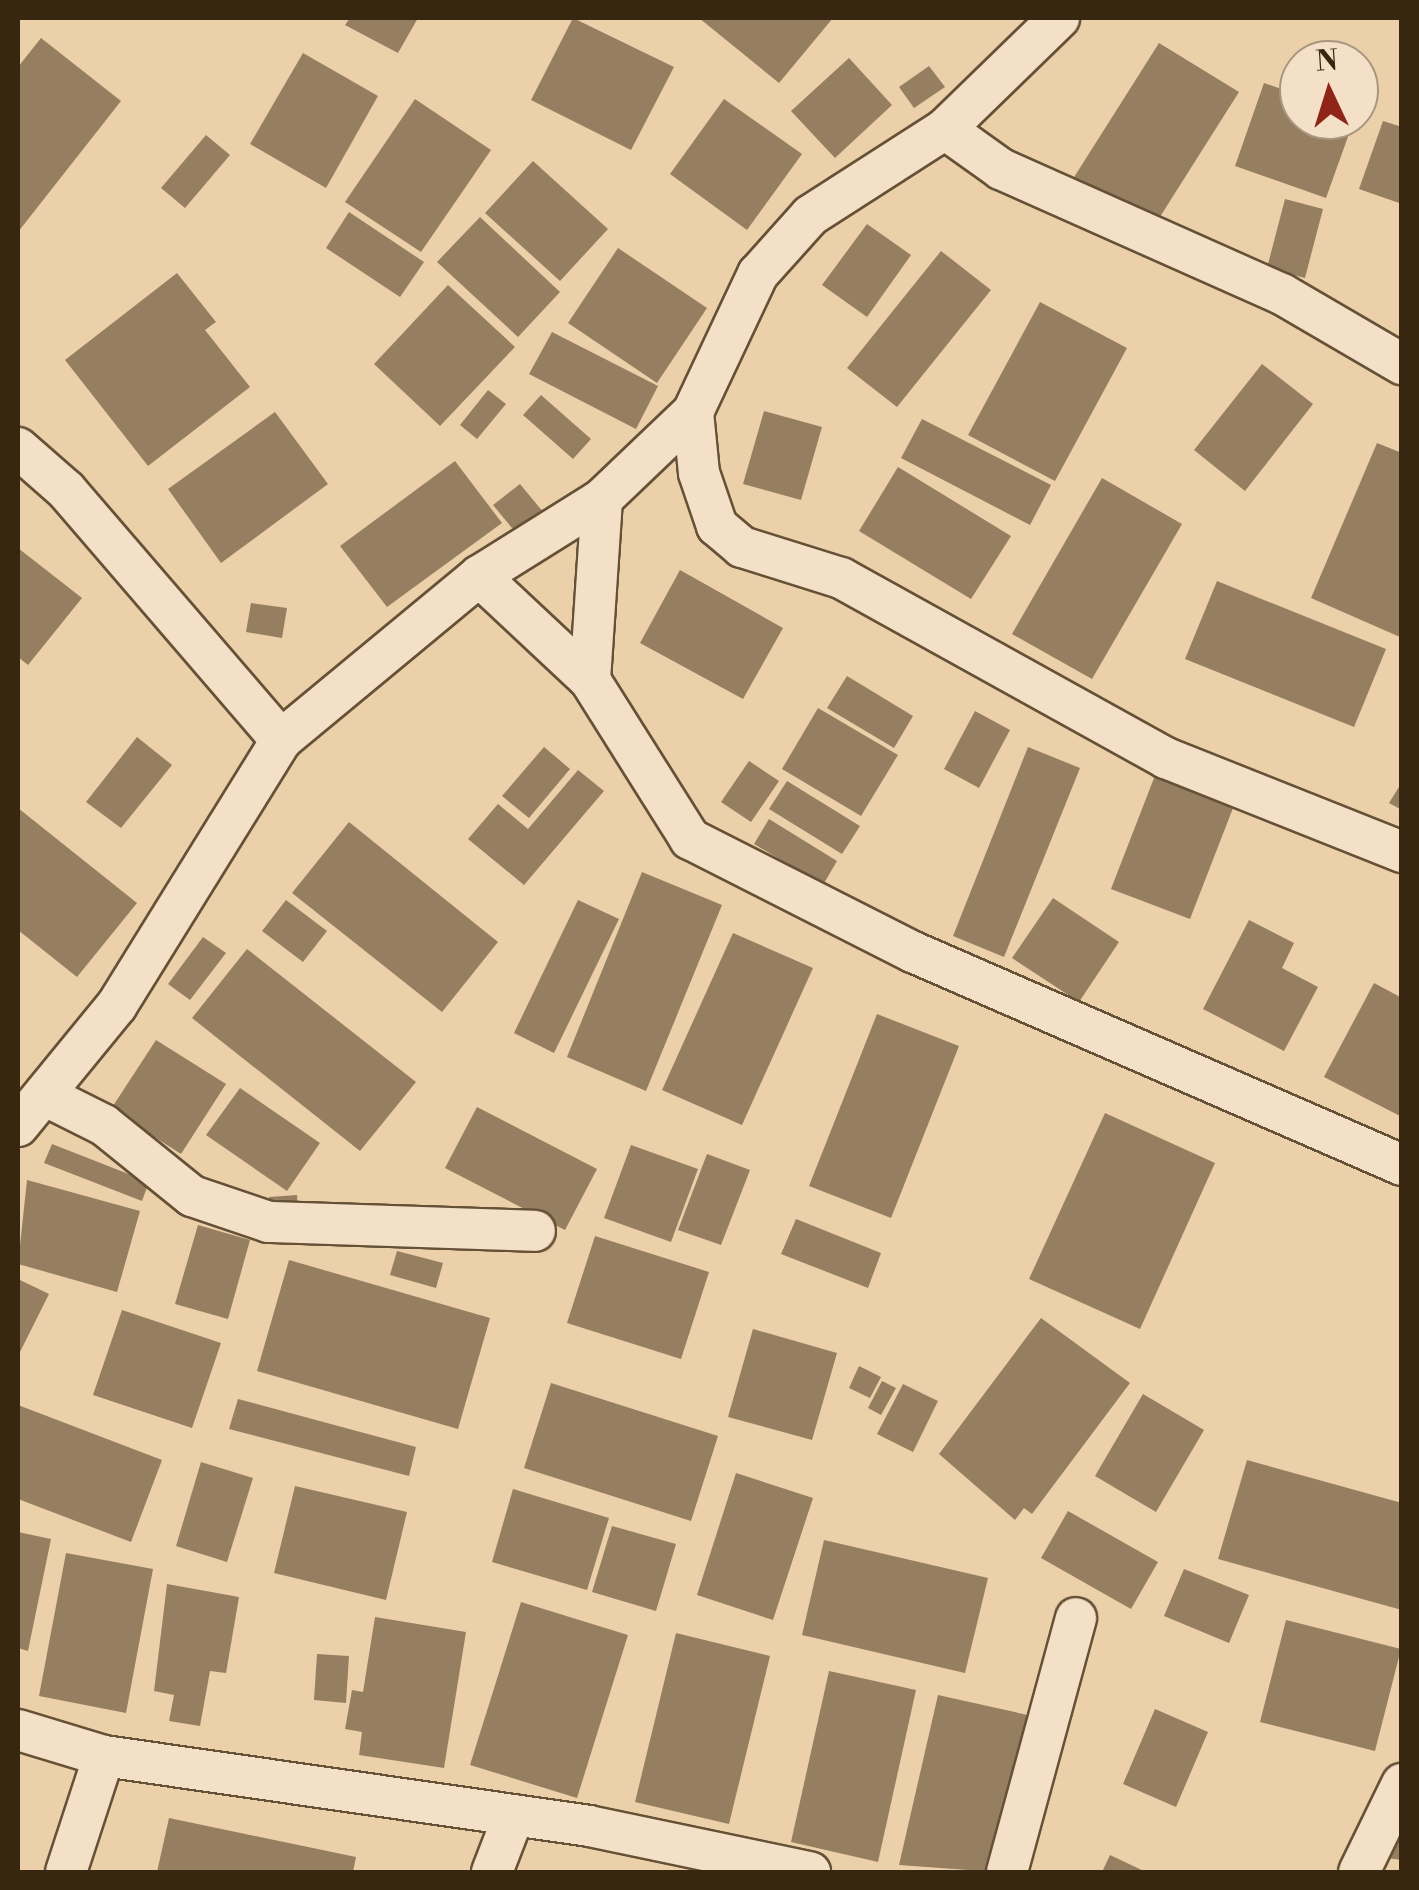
<!DOCTYPE html>
<style>
body{margin:0}
#map{position:relative;width:1419px;height:1890px;overflow:hidden;background:#ecd0a9;font-family:"Libre Bodoni",serif}
div>[style]{position:absolute}
[style*='--x']{left:calc(var(--x)*1px);top:calc(var(--y)*1px);width:calc(var(--w)*1px);rotate:calc(var(--a)*1deg)}
.building>*{inset:0;background:#967f60}
.roads{filter:drop-shadow(2px 0 #655136) drop-shadow(-2px 0 #655136) drop-shadow(0 2px #655136) drop-shadow(0 -2px #655136)}
.street>*{height:40px;margin:-20px;padding:0 20px;transform-origin:20px;border-radius:20px;background:#f3e0c7}
span{translate:-50% -50%;white-space:nowrap;text-align:center;line-height:1.15;-webkit-text-stroke:9px #f3e0c7;paint-order:stroke}
.frame{position:absolute;inset:0;border:20px solid #382710;pointer-events:none}
.north{position:absolute;left:1279px;top:40px;width:100px;height:100px;box-sizing:border-box;background:#f3e0c7;border:2px solid #a8967e;border-radius:50%;rotate:356deg;font-size:28px;font-weight:700;line-height:40px;text-align:center;color:#382710}
.north::after{content:'';display:block;margin:auto;width:35px;height:45px;background:#8f2418;clip-path:polygon(50% 0,100% 100%,50% 72%,0 100%)}
</style>
<div id="map">
<div class="building">
<div style="clip-path:polygon(350px 18px,418px 18px,398px 53px,345px 25px)"></div>
<div style="clip-path:polygon(573px 18px,674px 67px,631px 150px,531px 100px)"></div>
<div style="clip-path:polygon(699px 18px,833px 18px,779px 83px)"></div>
<div style="clip-path:polygon(41px 38px,121px 101px,18px 232px,18px 67px)"></div>
<div style="clip-path:polygon(1159px 43px,1239px 92px,1151px 231px,1071px 182px)"></div>
<div style="clip-path:polygon(303px 53px,378px 96px,326px 188px,250px 144px)"></div>
<div style="clip-path:polygon(849px 58px,892px 105px,835px 158px,791px 111px)"></div>
<div style="clip-path:polygon(929px 66px,945px 87px,914px 108px,899px 87px)"></div>
<div style="clip-path:polygon(1264px 83px,1299px 95px,1299px 120px,1354px 120px,1326px 198px,1235px 166px)"></div>
<div style="clip-path:polygon(415px 99px,491px 150px,421px 252px,345px 202px)"></div>
<div style="clip-path:polygon(724px 99px,802px 154px,747px 230px,670px 174px)"></div>
<div style="clip-path:polygon(1383px 121px,1402px 127px,1402px 204px,1359px 189px)"></div>
<div style="clip-path:polygon(206px 135px,230px 155px,185px 208px,161px 188px)"></div>
<div style="clip-path:polygon(533px 161px,608px 229px,560px 281px,485px 213px)"></div>
<div style="clip-path:polygon(1285px 199px,1323px 209px,1305px 278px,1267px 268px)"></div>
<div style="clip-path:polygon(349px 212px,424px 262px,400px 297px,326px 248px)"></div>
<div style="clip-path:polygon(480px 217px,560px 292px,518px 337px,437px 262px)"></div>
<div style="clip-path:polygon(867px 224px,911px 255px,867px 317px,822px 285px)"></div>
<div style="clip-path:polygon(618px 248px,707px 308px,657px 383px,568px 323px)"></div>
<div style="clip-path:polygon(941px 251px,991px 290px,897px 407px,847px 368px)"></div>
<div style="clip-path:polygon(177px 273px,216px 322px,205px 330px,250px 387px,148px 466px,65px 360px)"></div>
<div style="clip-path:polygon(448px 285px,515px 347px,440px 426px,374px 364px)"></div>
<div style="clip-path:polygon(1040px 302px,1127px 348px,1055px 481px,968px 435px)"></div>
<div style="clip-path:polygon(552px 332px,658px 386px,636px 429px,529px 374px)"></div>
<div style="clip-path:polygon(1262px 364px,1313px 404px,1245px 491px,1194px 450px)"></div>
<div style="clip-path:polygon(488px 390px,506px 404px,477px 439px,460px 425px)"></div>
<div style="clip-path:polygon(541px 395px,591px 439px,573px 459px,523px 415px)"></div>
<div style="clip-path:polygon(764px 411px,822px 427px,801px 500px,743px 484px)"></div>
<div style="clip-path:polygon(275px 412px,328px 484px,221px 563px,168px 489px)"></div>
<div style="clip-path:polygon(922px 419px,1051px 485px,1030px 525px,901px 458px)"></div>
<div style="clip-path:polygon(1377px 443px,1402px 453px,1400px 637px,1311px 598px)"></div>
<div style="clip-path:polygon(455px 461px,502px 523px,387px 607px,340px 546px)"></div>
<div style="clip-path:polygon(898px 467px,1011px 536px,971px 599px,859px 531px)"></div>
<div style="clip-path:polygon(1102px 478px,1182px 524px,1092px 679px,1012px 634px)"></div>
<div style="clip-path:polygon(520px 484px,544px 513px,517px 534px,493px 505px)"></div>
<div style="clip-path:polygon(18px 548px,82px 598px,28px 665px,18px 657px)"></div>
<div style="clip-path:polygon(680px 570px,783px 628px,743px 699px,640px 643px)"></div>
<div style="clip-path:polygon(1217px 581px,1386px 649px,1354px 727px,1185px 659px)"></div>
<div style="clip-path:polygon(251px 603px,287px 608px,282px 638px,246px 632px)"></div>
<div style="clip-path:polygon(847px 676px,913px 716px,894px 748px,827px 708px)"></div>
<div style="clip-path:polygon(818px 708px,898px 755px,861px 816px,782px 769px)"></div>
<div style="clip-path:polygon(975px 711px,1010px 730px,979px 788px,944px 769px)"></div>
<div style="clip-path:polygon(137px 737px,172px 765px,121px 828px,86px 802px)"></div>
<div style="clip-path:polygon(544px 747px,570px 769px,529px 818px,502px 796px)"></div>
<div style="clip-path:polygon(1028px 747px,1080px 768px,1004px 957px,953px 936px)"></div>
<div style="clip-path:polygon(1161px 760px,1240px 790px,1190px 919px,1111px 889px)"></div>
<div style="clip-path:polygon(749px 761px,779px 781px,751px 822px,721px 802px)"></div>
<div style="clip-path:polygon(578px 770px,604px 791px,524px 885px,468px 839px,498px 804px,528px 829px)"></div>
<div style="clip-path:polygon(787px 781px,860px 826px,842px 854px,769px 809px)"></div>
<div style="clip-path:polygon(1402px 782px,1402px 810px,1389px 803px)"></div>
<div style="clip-path:polygon(18px 808px,137px 903px,77px 977px,18px 930px)"></div>
<div style="clip-path:polygon(769px 819px,837px 861px,823px 885px,754px 844px)"></div>
<div style="clip-path:polygon(349px 822px,498px 942px,442px 1012px,292px 893px)"></div>
<div style="clip-path:polygon(642px 872px,722px 905px,646px 1091px,567px 1057px)"></div>
<div style="clip-path:polygon(1053px 898px,1119px 942px,1079px 1002px,1012px 958px)"></div>
<div style="clip-path:polygon(286px 900px,327px 931px,303px 962px,262px 931px)"></div>
<div style="clip-path:polygon(578px 900px,619px 919px,554px 1053px,514px 1033px)"></div>
<div style="clip-path:polygon(1249px 920px,1294px 943px,1282px 968px,1318px 987px,1284px 1051px,1203px 1009px)"></div>
<div style="clip-path:polygon(733px 933px,813px 968px,742px 1125px,662px 1090px)"></div>
<div style="clip-path:polygon(203px 937px,226px 953px,190px 1000px,168px 984px)"></div>
<div style="clip-path:polygon(247px 949px,416px 1082px,360px 1151px,192px 1018px)"></div>
<div style="clip-path:polygon(1374px 983px,1402px 998px,1402px 1117px,1324px 1077px)"></div>
<div style="clip-path:polygon(877px 1014px,959px 1046px,891px 1218px,809px 1186px)"></div>
<div style="clip-path:polygon(156px 1040px,226px 1084px,181px 1154px,111px 1109px)"></div>
<div style="clip-path:polygon(240px 1088px,320px 1143px,287px 1191px,206px 1135px)"></div>
<div style="clip-path:polygon(477px 1107px,597px 1169px,565px 1230px,445px 1168px)"></div>
<div style="clip-path:polygon(1105px 1113px,1215px 1163px,1140px 1329px,1029px 1279px)"></div>
<div style="clip-path:polygon(52px 1144px,149px 1182px,142px 1201px,44px 1163px)"></div>
<div style="clip-path:polygon(631px 1145px,698px 1169px,671px 1242px,604px 1218px)"></div>
<div style="clip-path:polygon(707px 1154px,750px 1170px,721px 1245px,678px 1230px)"></div>
<div style="clip-path:polygon(27px 1180px,140px 1211px,117px 1292px,18px 1264px)"></div>
<div style="clip-path:polygon(297px 1195px,298px 1214px,271px 1216px,269px 1197px)"></div>
<div style="clip-path:polygon(796px 1219px,881px 1253px,868px 1288px,781px 1254px)"></div>
<div style="clip-path:polygon(198px 1225px,250px 1240px,228px 1319px,175px 1304px)"></div>
<div style="clip-path:polygon(595px 1236px,709px 1272px,681px 1359px,567px 1323px)"></div>
<div style="clip-path:polygon(397px 1251px,443px 1263px,436px 1288px,390px 1275px)"></div>
<div style="clip-path:polygon(289px 1260px,490px 1318px,458px 1429px,257px 1371px)"></div>
<div style="clip-path:polygon(18px 1279px,49px 1294px,18px 1356px)"></div>
<div style="clip-path:polygon(122px 1310px,221px 1343px,192px 1428px,93px 1395px)"></div>
<div style="clip-path:polygon(1041px 1318px,1130px 1383px,1032px 1514px,1024px 1508px,1015px 1520px,939px 1454px)"></div>
<div style="clip-path:polygon(753px 1329px,837px 1353px,812px 1440px,728px 1417px)"></div>
<div style="clip-path:polygon(859px 1366px,881px 1377px,870px 1398px,849px 1388px)"></div>
<div style="clip-path:polygon(882px 1381px,896px 1388px,881px 1415px,868px 1408px)"></div>
<div style="clip-path:polygon(551px 1383px,718px 1436px,691px 1521px,524px 1468px)"></div>
<div style="clip-path:polygon(903px 1384px,938px 1401px,913px 1452px,877px 1434px)"></div>
<div style="clip-path:polygon(1143px 1394px,1204px 1430px,1156px 1512px,1095px 1476px)"></div>
<div style="clip-path:polygon(238px 1399px,416px 1447px,409px 1476px,229px 1429px)"></div>
<div style="clip-path:polygon(18px 1405px,162px 1460px,131px 1542px,18px 1499px)"></div>
<div style="clip-path:polygon(1247px 1460px,1402px 1503px,1402px 1610px,1218px 1559px)"></div>
<div style="clip-path:polygon(201px 1462px,253px 1478px,227px 1562px,176px 1546px)"></div>
<div style="clip-path:polygon(736px 1473px,813px 1498px,773px 1620px,697px 1595px)"></div>
<div style="clip-path:polygon(295px 1486px,407px 1512px,386px 1600px,274px 1573px)"></div>
<div style="clip-path:polygon(513px 1489px,609px 1518px,587px 1590px,492px 1562px)"></div>
<div style="clip-path:polygon(1068px 1511px,1158px 1562px,1131px 1609px,1041px 1558px)"></div>
<div style="clip-path:polygon(612px 1526px,676px 1544px,656px 1611px,592px 1592px)"></div>
<div style="clip-path:polygon(18px 1532px,51px 1539px,28px 1651px,18px 1648px)"></div>
<div style="clip-path:polygon(824px 1540px,988px 1578px,965px 1673px,802px 1635px)"></div>
<div style="clip-path:polygon(66px 1553px,153px 1569px,126px 1713px,39px 1696px)"></div>
<div style="clip-path:polygon(1184px 1569px,1249px 1595px,1229px 1643px,1164px 1616px)"></div>
<div style="clip-path:polygon(167px 1584px,239px 1597px,226px 1673px,210px 1671px,200px 1726px,169px 1721px,174px 1695px,154px 1691px)"></div>
<div style="clip-path:polygon(521px 1602px,628px 1635px,577px 1798px,470px 1765px)"></div>
<div style="clip-path:polygon(375px 1617px,466px 1632px,444px 1768px,359px 1755px,362px 1732px,345px 1729px,352px 1690px,363px 1692px)"></div>
<div style="clip-path:polygon(1286px 1620px,1401px 1649px,1375px 1751px,1260px 1722px)"></div>
<div style="clip-path:polygon(676px 1633px,770px 1656px,729px 1824px,635px 1802px)"></div>
<div style="clip-path:polygon(317px 1654px,349px 1656px,346px 1703px,314px 1700px)"></div>
<div style="clip-path:polygon(829px 1671px,916px 1690px,878px 1862px,791px 1842px)"></div>
<div style="clip-path:polygon(938px 1695px,1032px 1716px,996px 1872px,899px 1865px)"></div>
<div style="clip-path:polygon(1155px 1709px,1208px 1732px,1176px 1807px,1123px 1784px)"></div>
<div style="clip-path:polygon(1402px 1811px,1402px 1860px,1387px 1858px)"></div>
<div style="clip-path:polygon(169px 1818px,356px 1857px,353px 1872px,157px 1872px)"></div>
<div style="clip-path:polygon(1110px 1855px,1146px 1872px,1102px 1872px)"></div>
</div>
<div class="roads">
<div class="street">
<div style="--x:945;--y:129;--w:69;--a:35.5"></div>
<div style="--x:1001;--y:169;--w:308;--a:24"></div>
<div style="--x:1282;--y:294;--w:139;--a:30.3"></div>
<div style="--x:693;--y:412;--w:61;--a:84.4"></div>
<div style="--x:699;--y:473;--w:56;--a:71.2"></div>
<div style="--x:717;--y:526;--w:33;--a:40"></div>
<div style="--x:742;--y:547;--w:104;--a:17.4"></div>
<div style="--x:841;--y:578;--w:372;--a:29"></div>
<div style="--x:1166;--y:758;--w:254;--a:21.7"></div>
<div style="--x:18;--y:448;--w:64;--a:41.2"></div>
<div style="--x:66;--y:490;--w:330;--a:49.3"></div>
<div style="--x:479;--y:576;--w:152;--a:43.1"></div>
<div style="--x:590;--y:680;--w:188;--a:57.8"></div>
<div style="--x:690;--y:839;--w:250;--a:26.9"></div>
<div style="--x:913;--y:952;--w:533;--a:23.54"></div>
<div style="--x:590;--y:680;--w:181;--a:-86.2"></div>
<div style="--x:44;--y:1095;--w:67;--a:26.6"></div>
<div style="--x:104;--y:1125;--w:113;--a:38.9"></div>
<div style="--x:192;--y:1196;--w:81;--a:18.7"></div>
<div style="--x:269;--y:1222;--w:266;--a:1.9"></div>
<div style="--x:18;--y:1126;--w:156;--a:-50.7"></div>
<div style="--x:117;--y:1005;--w:312;--a:-58.2"></div>
<div style="--x:281;--y:740;--w:257;--a:-39.6"></div>
<div style="--x:479;--y:576;--w:145;--a:-32"></div>
<div style="--x:602;--y:499;--w:126;--a:-43.7"></div>
<div style="--x:693;--y:412;--w:153;--a:-64.8"></div>
<div style="--x:758;--y:274;--w:79;--a:-48.1"></div>
<div style="--x:811;--y:215;--w:159;--a:-32.7"></div>
<div style="--x:945;--y:129;--w:159;--a:-44.2"></div>
<div style="--x:18;--y:1730;--w:90;--a:16.8"></div>
<div style="--x:104;--y:1756;--w:490;--a:8.2"></div>
<div style="--x:589;--y:1826;--w:226;--a:11.8"></div>
<div style="--x:66;--y:1872;--w:122;--a:-71.9"></div>
<div style="--x:492;--y:1872;--w:61;--a:-68.9"></div>
<div style="--x:1007;--y:1872;--w:263;--a:-74.8"></div>
<div style="--x:1359;--y:1872;--w:98;--a:-64"></div>
</div>
</div>
<div class="frame"></div>
<div class="north">N</div>
</div>
